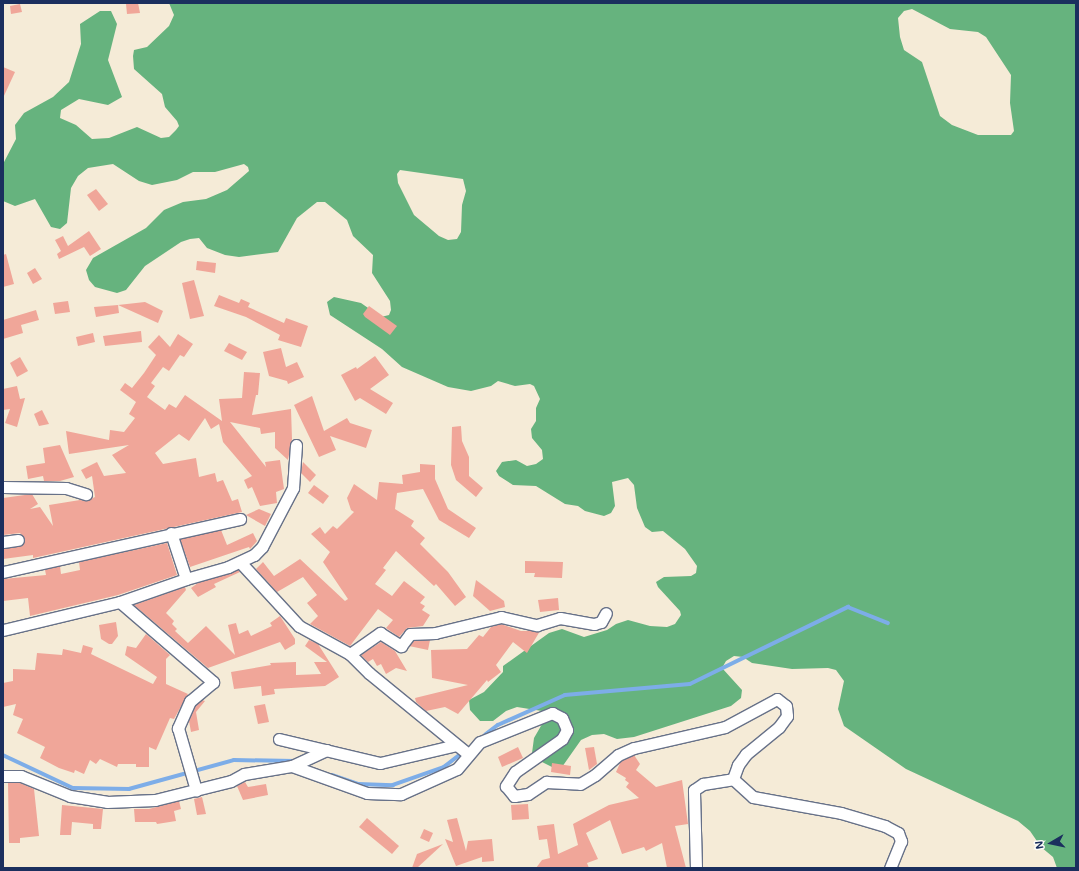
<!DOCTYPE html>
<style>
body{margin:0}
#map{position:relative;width:1079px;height:871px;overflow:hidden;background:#f5ebd7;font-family:Mali,sans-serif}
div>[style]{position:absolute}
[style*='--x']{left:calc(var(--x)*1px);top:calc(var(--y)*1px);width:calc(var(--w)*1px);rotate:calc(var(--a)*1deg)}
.forest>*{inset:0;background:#66b37e}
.stream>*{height:3.5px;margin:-1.75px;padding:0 1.75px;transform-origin:1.75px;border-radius:1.75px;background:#7dade8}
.building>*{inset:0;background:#f0a699}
.roads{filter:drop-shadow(1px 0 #677188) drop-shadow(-1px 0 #677188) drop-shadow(0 1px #677188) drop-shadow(0 -1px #677188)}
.minor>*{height:11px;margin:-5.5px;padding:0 5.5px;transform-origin:5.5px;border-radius:5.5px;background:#fff}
span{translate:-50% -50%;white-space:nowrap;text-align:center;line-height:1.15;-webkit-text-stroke:3px #fdfcf7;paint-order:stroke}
.frame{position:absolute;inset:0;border:4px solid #1b2f5e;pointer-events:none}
.north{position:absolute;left:1031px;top:823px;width:40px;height:40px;-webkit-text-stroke:3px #fdfcf7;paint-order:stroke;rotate:261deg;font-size:11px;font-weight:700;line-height:16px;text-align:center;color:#1b2f5e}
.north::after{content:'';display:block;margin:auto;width:14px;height:18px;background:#1b2f5e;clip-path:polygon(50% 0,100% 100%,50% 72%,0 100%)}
</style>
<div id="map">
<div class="forest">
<div style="clip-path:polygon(evenodd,169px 3px,1076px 3px,1076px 868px,1057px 868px,1053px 857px,1041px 847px,1030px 831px,1018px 821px,906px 769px,844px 726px,838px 709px,844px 681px,836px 670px,828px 668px,792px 669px,752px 663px,743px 657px,734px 656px,726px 661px,722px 668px,742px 690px,741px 698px,731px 706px,634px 737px,617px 739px,604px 734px,592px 735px,581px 740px,562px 767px,554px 768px,538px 760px,532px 753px,534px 738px,545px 719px,542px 711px,517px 707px,506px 711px,493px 721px,480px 721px,470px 710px,469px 700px,484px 692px,503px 672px,503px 666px,549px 633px,562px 629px,584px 637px,607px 630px,616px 624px,628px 620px,650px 626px,667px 627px,675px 624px,681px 615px,680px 611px,658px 587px,656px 582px,664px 577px,691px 576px,696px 573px,697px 566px,685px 549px,663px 531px,652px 532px,645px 527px,637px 508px,634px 485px,628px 478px,612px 482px,615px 506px,611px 513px,604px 516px,585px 511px,578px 506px,565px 504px,536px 486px,513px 485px,499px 476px,496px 471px,502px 462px,516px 460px,527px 466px,536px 464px,543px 459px,542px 450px,532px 438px,531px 429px,536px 421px,536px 408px,540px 399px,534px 386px,530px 384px,515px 386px,498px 381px,491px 386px,471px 391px,448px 387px,402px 367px,382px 349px,330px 315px,327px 302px,334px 297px,361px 303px,381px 317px,389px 315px,391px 310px,390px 301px,372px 273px,373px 255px,353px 236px,347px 220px,325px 202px,317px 202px,297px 218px,278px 252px,239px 257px,225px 255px,207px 248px,199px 238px,190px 239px,181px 242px,145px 266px,126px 290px,117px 293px,95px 287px,89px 280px,86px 270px,93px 258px,146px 228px,164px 210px,183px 202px,206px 199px,227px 190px,249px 171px,248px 167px,244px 164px,215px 172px,193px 172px,177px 180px,152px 185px,139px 181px,113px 164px,88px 168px,78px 176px,71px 188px,67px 223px,60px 229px,51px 227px,35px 199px,15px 206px,3px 201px,3px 164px,16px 139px,15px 125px,24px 113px,53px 97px,69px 82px,81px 44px,80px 24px,100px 11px,111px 11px,117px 24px,108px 60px,122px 97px,108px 105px,79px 99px,61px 110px,60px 118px,76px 125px,92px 139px,109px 138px,137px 127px,161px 138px,169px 137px,176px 130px,179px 126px,177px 121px,165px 107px,162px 94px,134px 69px,133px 56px,134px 50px,147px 47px,169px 26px,174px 15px,169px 3px,912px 9px,950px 29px,978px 32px,986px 37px,1011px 75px,1010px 103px,1014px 131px,1011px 135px,978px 135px,952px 125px,940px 116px,922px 62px,904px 50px,900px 37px,898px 18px,904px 11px,912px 9px,169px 3px,400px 170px,463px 179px,466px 191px,462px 205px,461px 232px,457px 239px,448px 240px,439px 236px,414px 215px,398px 183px,397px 174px,400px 170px)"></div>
</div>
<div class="stream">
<div style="--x:485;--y:735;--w:16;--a:-38"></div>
<div style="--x:498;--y:725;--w:73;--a:-24.1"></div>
<div style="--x:565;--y:695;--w:125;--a:-5"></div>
<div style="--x:690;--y:684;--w:176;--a:-26"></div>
<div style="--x:848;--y:607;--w:43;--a:21.8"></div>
<div style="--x:3;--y:755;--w:77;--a:25.2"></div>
<div style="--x:73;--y:788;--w:56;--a:1"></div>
<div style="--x:129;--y:789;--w:109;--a:-15.4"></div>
<div style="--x:234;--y:760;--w:60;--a:1"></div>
<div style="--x:332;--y:775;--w:28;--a:19"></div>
<div style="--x:358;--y:784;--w:35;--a:2"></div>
<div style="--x:393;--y:785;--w:54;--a:-19.4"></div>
<div style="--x:444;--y:767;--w:23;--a:-38"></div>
</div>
<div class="building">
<div style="clip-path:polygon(138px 3px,140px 13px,127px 14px,126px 4px)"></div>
<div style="clip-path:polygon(20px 4px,22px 12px,11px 14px,10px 6px)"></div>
<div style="clip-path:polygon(3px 67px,15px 72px,3px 98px)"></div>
<div style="clip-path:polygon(96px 189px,108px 204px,99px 211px,87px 195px)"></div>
<div style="clip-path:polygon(89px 231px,101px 249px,90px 256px,84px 247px,59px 259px,57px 254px,61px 251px,55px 240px,63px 236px,68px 246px)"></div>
<div style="clip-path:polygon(6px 254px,14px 284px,3px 287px,3px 255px)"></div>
<div style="clip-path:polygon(197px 261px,216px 263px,215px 273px,196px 270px)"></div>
<div style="clip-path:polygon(35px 268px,42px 279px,33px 284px,27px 273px)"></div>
<div style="clip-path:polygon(194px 280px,204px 316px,190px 319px,182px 283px)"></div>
<div style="clip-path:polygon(219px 295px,239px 303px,241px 299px,250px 303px,248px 307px,284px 323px,286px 318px,308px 326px,301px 347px,278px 340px,280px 335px,246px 317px,214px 306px)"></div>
<div style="clip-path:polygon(68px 301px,70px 312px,55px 314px,53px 303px)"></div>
<div style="clip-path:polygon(145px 302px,163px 311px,158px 323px,118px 305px)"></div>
<div style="clip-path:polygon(118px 305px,119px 313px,96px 317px,94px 307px)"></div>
<div style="clip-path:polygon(369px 306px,397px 326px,390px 335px,365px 317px,363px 314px)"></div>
<div style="clip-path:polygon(36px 310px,39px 320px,21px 325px,23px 333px,3px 339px,3px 320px)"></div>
<div style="clip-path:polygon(141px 331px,142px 342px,105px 346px,103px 336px)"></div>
<div style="clip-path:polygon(93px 333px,95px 342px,78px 346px,76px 337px)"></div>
<div style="clip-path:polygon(178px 334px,193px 344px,184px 357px,180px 355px,169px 371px,163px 367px,151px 383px,155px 386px,147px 397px,165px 410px,169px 404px,176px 408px,185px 395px,222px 421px,219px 399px,242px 398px,244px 372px,260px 373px,258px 395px,256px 395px,252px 415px,291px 409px,292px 439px,288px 460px,275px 448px,275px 432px,261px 434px,260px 428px,230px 422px,266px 467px,265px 462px,280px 460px,284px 489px,276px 492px,277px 503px,260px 506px,252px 487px,248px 489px,244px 480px,252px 476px,223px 442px,219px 424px,211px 429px,205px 418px,189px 441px,179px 434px,155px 453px,163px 464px,196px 458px,199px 477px,215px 473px,217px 482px,223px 480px,232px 501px,238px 499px,242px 512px,33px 558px,33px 555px,3px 559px,3px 549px,22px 546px,25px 539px,20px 533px,3px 535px,3px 498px,32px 494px,38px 504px,30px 509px,40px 507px,53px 526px,49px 505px,80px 500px,87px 501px,95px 497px,92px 476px,86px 479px,81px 470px,97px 462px,104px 476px,126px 473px,112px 455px,129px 445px,69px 454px,66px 431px,109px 440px,110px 430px,124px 432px,135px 418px,129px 414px,136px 402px,120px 390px,125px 383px,132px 388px,144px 373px,156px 355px,148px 347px,159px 335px,170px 347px)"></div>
<div style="clip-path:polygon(229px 343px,247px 352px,242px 360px,224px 351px)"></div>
<div style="clip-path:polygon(281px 348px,286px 367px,297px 362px,304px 377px,288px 384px,287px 381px,269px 376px,263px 352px)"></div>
<div style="clip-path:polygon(375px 356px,389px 375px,370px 389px,393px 403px,386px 414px,360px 398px,355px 401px,341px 375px,356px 367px,357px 369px)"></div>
<div style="clip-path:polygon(20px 357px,28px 371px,17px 377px,10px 363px)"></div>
<div style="clip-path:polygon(17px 386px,20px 399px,25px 398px,17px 427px,5px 423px,10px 409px,3px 410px,3px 389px)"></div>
<div style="clip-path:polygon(312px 396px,324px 431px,347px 418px,350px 423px,372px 430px,366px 448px,330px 436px,336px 450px,319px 457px,294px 405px)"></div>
<div style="clip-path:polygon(42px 410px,49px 424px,39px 426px,34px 414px)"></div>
<div style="clip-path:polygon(461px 426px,462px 441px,469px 457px,469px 476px,483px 488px,476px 497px,456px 480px,451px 465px,452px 427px)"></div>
<div style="clip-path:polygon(60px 445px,74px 477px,60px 481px,44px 481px,43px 476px,28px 479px,26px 466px,45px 463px,43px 448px)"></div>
<div style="clip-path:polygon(303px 462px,316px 475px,310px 482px,301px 473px)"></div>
<div style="clip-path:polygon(420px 464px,435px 465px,435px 479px,448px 509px,476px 528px,469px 538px,439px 520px,423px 489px,397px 493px,395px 509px,414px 521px,411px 526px,425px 538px,420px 544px,448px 572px,466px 597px,455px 606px,436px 584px,434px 586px,396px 551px,383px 568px,386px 570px,375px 584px,392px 596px,404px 581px,425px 597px,420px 603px,425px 606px,422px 610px,430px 615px,423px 626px,407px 628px,399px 637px,386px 628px,393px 620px,378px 609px,350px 646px,310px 624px,318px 616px,307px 603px,317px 595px,303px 577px,277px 592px,256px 569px,263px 562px,274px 576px,300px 559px,345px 601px,348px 599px,323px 562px,330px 552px,311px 534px,320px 527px,325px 534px,333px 526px,337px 529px,354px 512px,351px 510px,347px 498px,354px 484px,377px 500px,379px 482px,403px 484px,402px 475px,420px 472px)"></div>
<div style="clip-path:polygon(314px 485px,329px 496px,323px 504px,308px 493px)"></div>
<div style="clip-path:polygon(259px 509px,271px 514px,265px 526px,246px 515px)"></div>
<div style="clip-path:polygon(221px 530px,227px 545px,253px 533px,257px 541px,250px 549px,249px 547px,190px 567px,180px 539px)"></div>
<div style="clip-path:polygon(167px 543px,177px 575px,118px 595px,30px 616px,28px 598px,3px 601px,3px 579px,46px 575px,45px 570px,60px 566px,61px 574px,80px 570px,79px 562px)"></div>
<div style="clip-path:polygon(525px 561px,563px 562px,562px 578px,534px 577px,535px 573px,525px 573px)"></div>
<div style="clip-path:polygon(238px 570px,240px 572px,214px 584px,216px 587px,198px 597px,191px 588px,198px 583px)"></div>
<div style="clip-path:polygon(476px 580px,504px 601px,505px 607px,490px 611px,473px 596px)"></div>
<div style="clip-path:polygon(185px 587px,186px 590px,166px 613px,174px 621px,172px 624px,177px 629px,175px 631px,188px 643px,206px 626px,235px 655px,228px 625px,236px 623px,239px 634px,248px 630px,251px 636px,272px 626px,270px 623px,280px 616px,295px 639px,295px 644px,285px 650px,280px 642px,208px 668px,134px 605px)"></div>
<div style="clip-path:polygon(558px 598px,559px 610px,540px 612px,538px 600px)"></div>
<div style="clip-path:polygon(116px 622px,118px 636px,112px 644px,109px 644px,101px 639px,99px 625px)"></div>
<div style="clip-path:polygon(501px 624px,521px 631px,540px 631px,527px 653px,513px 642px,496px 665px,501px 672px,488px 682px,487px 680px,458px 714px,445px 707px,426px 711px,416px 702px,415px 698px,468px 685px,432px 678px,431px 650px,467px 649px,479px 635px,483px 637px,491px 627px)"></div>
<div style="clip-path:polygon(146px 634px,170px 655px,166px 659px,166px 684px,188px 694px,174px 719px,170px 718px,156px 750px,149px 747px,149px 767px,136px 767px,136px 764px,118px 764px,117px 767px,100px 759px,96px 764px,90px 760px,84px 774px,75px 770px,74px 773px,59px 768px,40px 758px,45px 747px,17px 733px,23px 719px,13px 715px,16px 704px,3px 707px,3px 683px,13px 681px,13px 669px,35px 670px,37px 653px,62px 655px,63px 649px,81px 653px,83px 645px,93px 648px,91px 654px,153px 684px,157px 677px,125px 655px,127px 646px,136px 648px)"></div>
<div style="clip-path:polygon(309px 640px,318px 644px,339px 677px,325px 686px,274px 689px,275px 694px,262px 696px,261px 686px,234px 689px,231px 672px,271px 665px,270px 663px,296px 662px,296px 675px,321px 674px,314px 662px,327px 662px,305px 646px)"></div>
<div style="clip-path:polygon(430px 640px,428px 650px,409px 646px,414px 641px)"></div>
<div style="clip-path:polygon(381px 642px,395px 651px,407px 671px,396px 668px,386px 674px,381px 664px,377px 666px,373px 659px,368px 662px,361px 655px)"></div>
<div style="clip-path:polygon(202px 700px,205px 701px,196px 712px,199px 730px,191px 732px,189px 721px,196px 705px)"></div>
<div style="clip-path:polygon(265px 704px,269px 722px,258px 724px,254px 706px)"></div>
<div style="clip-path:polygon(518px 747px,523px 758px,502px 767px,498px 757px)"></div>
<div style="clip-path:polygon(594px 747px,597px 764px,589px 770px,585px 748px)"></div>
<div style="clip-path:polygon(634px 755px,640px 764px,636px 770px,656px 787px,682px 780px,688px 824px,675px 826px,686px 868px,667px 868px,662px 843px,646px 851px,644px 847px,622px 854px,610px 820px,586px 833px,598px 859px,587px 863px,589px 868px,536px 868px,542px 860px,550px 858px,547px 839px,539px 840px,537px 826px,554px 824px,558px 854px,578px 845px,573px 824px,609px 805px,639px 798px,626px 787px,629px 783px,625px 780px,626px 778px,616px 772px,621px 761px)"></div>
<div style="clip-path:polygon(552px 763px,571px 766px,570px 775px,551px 772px)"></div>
<div style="clip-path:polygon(245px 782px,248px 787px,266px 784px,268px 795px,243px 800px,237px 786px)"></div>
<div style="clip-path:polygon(8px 783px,20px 783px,34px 789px,39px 836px,20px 838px,20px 843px,9px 843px)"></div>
<div style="clip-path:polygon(202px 797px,206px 814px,197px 815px,194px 799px)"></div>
<div style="clip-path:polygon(179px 801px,181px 809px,174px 811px,176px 821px,157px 824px,156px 822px,135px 822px,134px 809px,149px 809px)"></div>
<div style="clip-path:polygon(528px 804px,529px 819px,512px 820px,511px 805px)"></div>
<div style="clip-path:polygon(62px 805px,103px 809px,101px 829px,93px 829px,93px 824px,72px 822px,71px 835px,60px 835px)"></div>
<div style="clip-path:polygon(367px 818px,399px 846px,392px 854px,359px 827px)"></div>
<div style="clip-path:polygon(457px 818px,466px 851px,468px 841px,492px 839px,494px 861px,482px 862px,482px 857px,456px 866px,445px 839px,453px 842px,447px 820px)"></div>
<div style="clip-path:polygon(424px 829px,433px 833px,429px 842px,420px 838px)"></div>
<div style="clip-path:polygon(443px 844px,417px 868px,412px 868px,417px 854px)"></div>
</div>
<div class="roads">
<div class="minor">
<div style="--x:3;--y:487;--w:63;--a:0.9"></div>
<div style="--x:66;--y:488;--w:21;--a:17"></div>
<div style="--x:171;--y:533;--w:48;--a:71.9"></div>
<div style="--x:3;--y:542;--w:15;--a:-8"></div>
<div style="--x:240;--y:562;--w:87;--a:47.3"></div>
<div style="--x:299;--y:626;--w:58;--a:28.8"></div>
<div style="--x:350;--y:654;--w:27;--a:45"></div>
<div style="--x:369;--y:673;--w:128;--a:39.3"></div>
<div style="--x:3;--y:572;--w:243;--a:-12.6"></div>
<div style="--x:120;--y:602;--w:123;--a:40.7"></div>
<div style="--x:213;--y:682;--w:30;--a:140"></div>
<div style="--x:190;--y:701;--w:30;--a:114"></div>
<div style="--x:178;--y:728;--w:65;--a:73.8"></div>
<div style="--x:3;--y:630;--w:120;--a:-13.5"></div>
<div style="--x:120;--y:602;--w:70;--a:-19.2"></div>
<div style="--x:186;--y:579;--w:44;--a:-15.9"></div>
<div style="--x:228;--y:567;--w:29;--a:-25"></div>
<div style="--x:254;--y:555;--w:11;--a:-45"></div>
<div style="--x:262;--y:547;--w:67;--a:-62.3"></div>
<div style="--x:293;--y:488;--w:43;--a:-86"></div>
<div style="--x:350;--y:654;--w:37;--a:-35"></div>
<div style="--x:380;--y:633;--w:25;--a:32"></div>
<div style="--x:401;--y:646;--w:15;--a:-53"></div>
<div style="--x:410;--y:634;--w:25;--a:-2"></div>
<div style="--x:435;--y:633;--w:68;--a:-13.6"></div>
<div style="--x:501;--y:617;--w:37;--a:13"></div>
<div style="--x:537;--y:625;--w:24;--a:-17"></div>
<div style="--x:560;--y:618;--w:35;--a:10"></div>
<div style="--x:594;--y:624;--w:7;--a:-16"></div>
<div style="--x:601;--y:622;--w:10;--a:-61"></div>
<div style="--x:279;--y:739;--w:104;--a:13.4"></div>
<div style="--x:380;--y:763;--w:78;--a:-13.3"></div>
<div style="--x:292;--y:766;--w:38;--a:-25"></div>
<div style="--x:3;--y:776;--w:18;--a:0"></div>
<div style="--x:21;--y:776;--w:53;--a:22.2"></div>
<div style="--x:70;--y:796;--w:37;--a:9"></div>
<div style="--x:107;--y:802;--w:48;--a:-2.4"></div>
<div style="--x:155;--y:800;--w:78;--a:-14"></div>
<div style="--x:231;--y:781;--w:15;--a:-28"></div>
<div style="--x:244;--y:774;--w:49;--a:-9.5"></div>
<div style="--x:292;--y:766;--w:80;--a:19.8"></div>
<div style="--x:367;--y:793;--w:34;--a:2"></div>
<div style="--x:401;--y:794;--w:61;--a:-24.1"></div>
<div style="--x:457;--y:769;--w:35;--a:-50"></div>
<div style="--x:480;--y:742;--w:78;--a:-21.9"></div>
<div style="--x:552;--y:713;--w:11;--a:27"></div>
<div style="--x:562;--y:718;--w:13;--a:67"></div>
<div style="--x:567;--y:730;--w:10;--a:119"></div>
<div style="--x:562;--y:739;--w:57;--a:144.9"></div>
<div style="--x:515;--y:772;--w:17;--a:123"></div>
<div style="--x:506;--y:786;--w:13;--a:51"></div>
<div style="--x:514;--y:796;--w:14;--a:-8"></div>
<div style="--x:528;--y:794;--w:22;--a:-34"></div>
<div style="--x:546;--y:782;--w:34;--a:3"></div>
<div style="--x:580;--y:784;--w:17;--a:-31"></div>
<div style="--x:595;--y:775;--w:30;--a:-41"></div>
<div style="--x:618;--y:755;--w:17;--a:-24"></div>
<div style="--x:634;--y:748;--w:93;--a:-13"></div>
<div style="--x:725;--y:727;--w:59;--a:-28.3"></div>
<div style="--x:777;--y:699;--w:11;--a:38"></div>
<div style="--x:786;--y:706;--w:10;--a:84"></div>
<div style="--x:787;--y:716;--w:14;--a:126"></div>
<div style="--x:779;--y:727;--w:43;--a:140.7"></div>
<div style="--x:746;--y:754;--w:14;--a:126"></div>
<div style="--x:738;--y:765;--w:15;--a:110"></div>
<div style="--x:733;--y:779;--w:27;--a:42"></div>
<div style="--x:753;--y:797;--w:89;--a:10.3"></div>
<div style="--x:841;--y:813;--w:46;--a:16.5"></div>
<div style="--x:885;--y:826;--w:15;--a:28"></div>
<div style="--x:898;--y:833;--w:9;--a:69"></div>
<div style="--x:901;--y:841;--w:29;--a:112"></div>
<div style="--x:696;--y:868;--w:78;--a:-91.5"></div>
<div style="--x:694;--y:790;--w:11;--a:-34"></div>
<div style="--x:703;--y:784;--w:30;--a:-9"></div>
</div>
</div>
<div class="frame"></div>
<div class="north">N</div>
</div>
